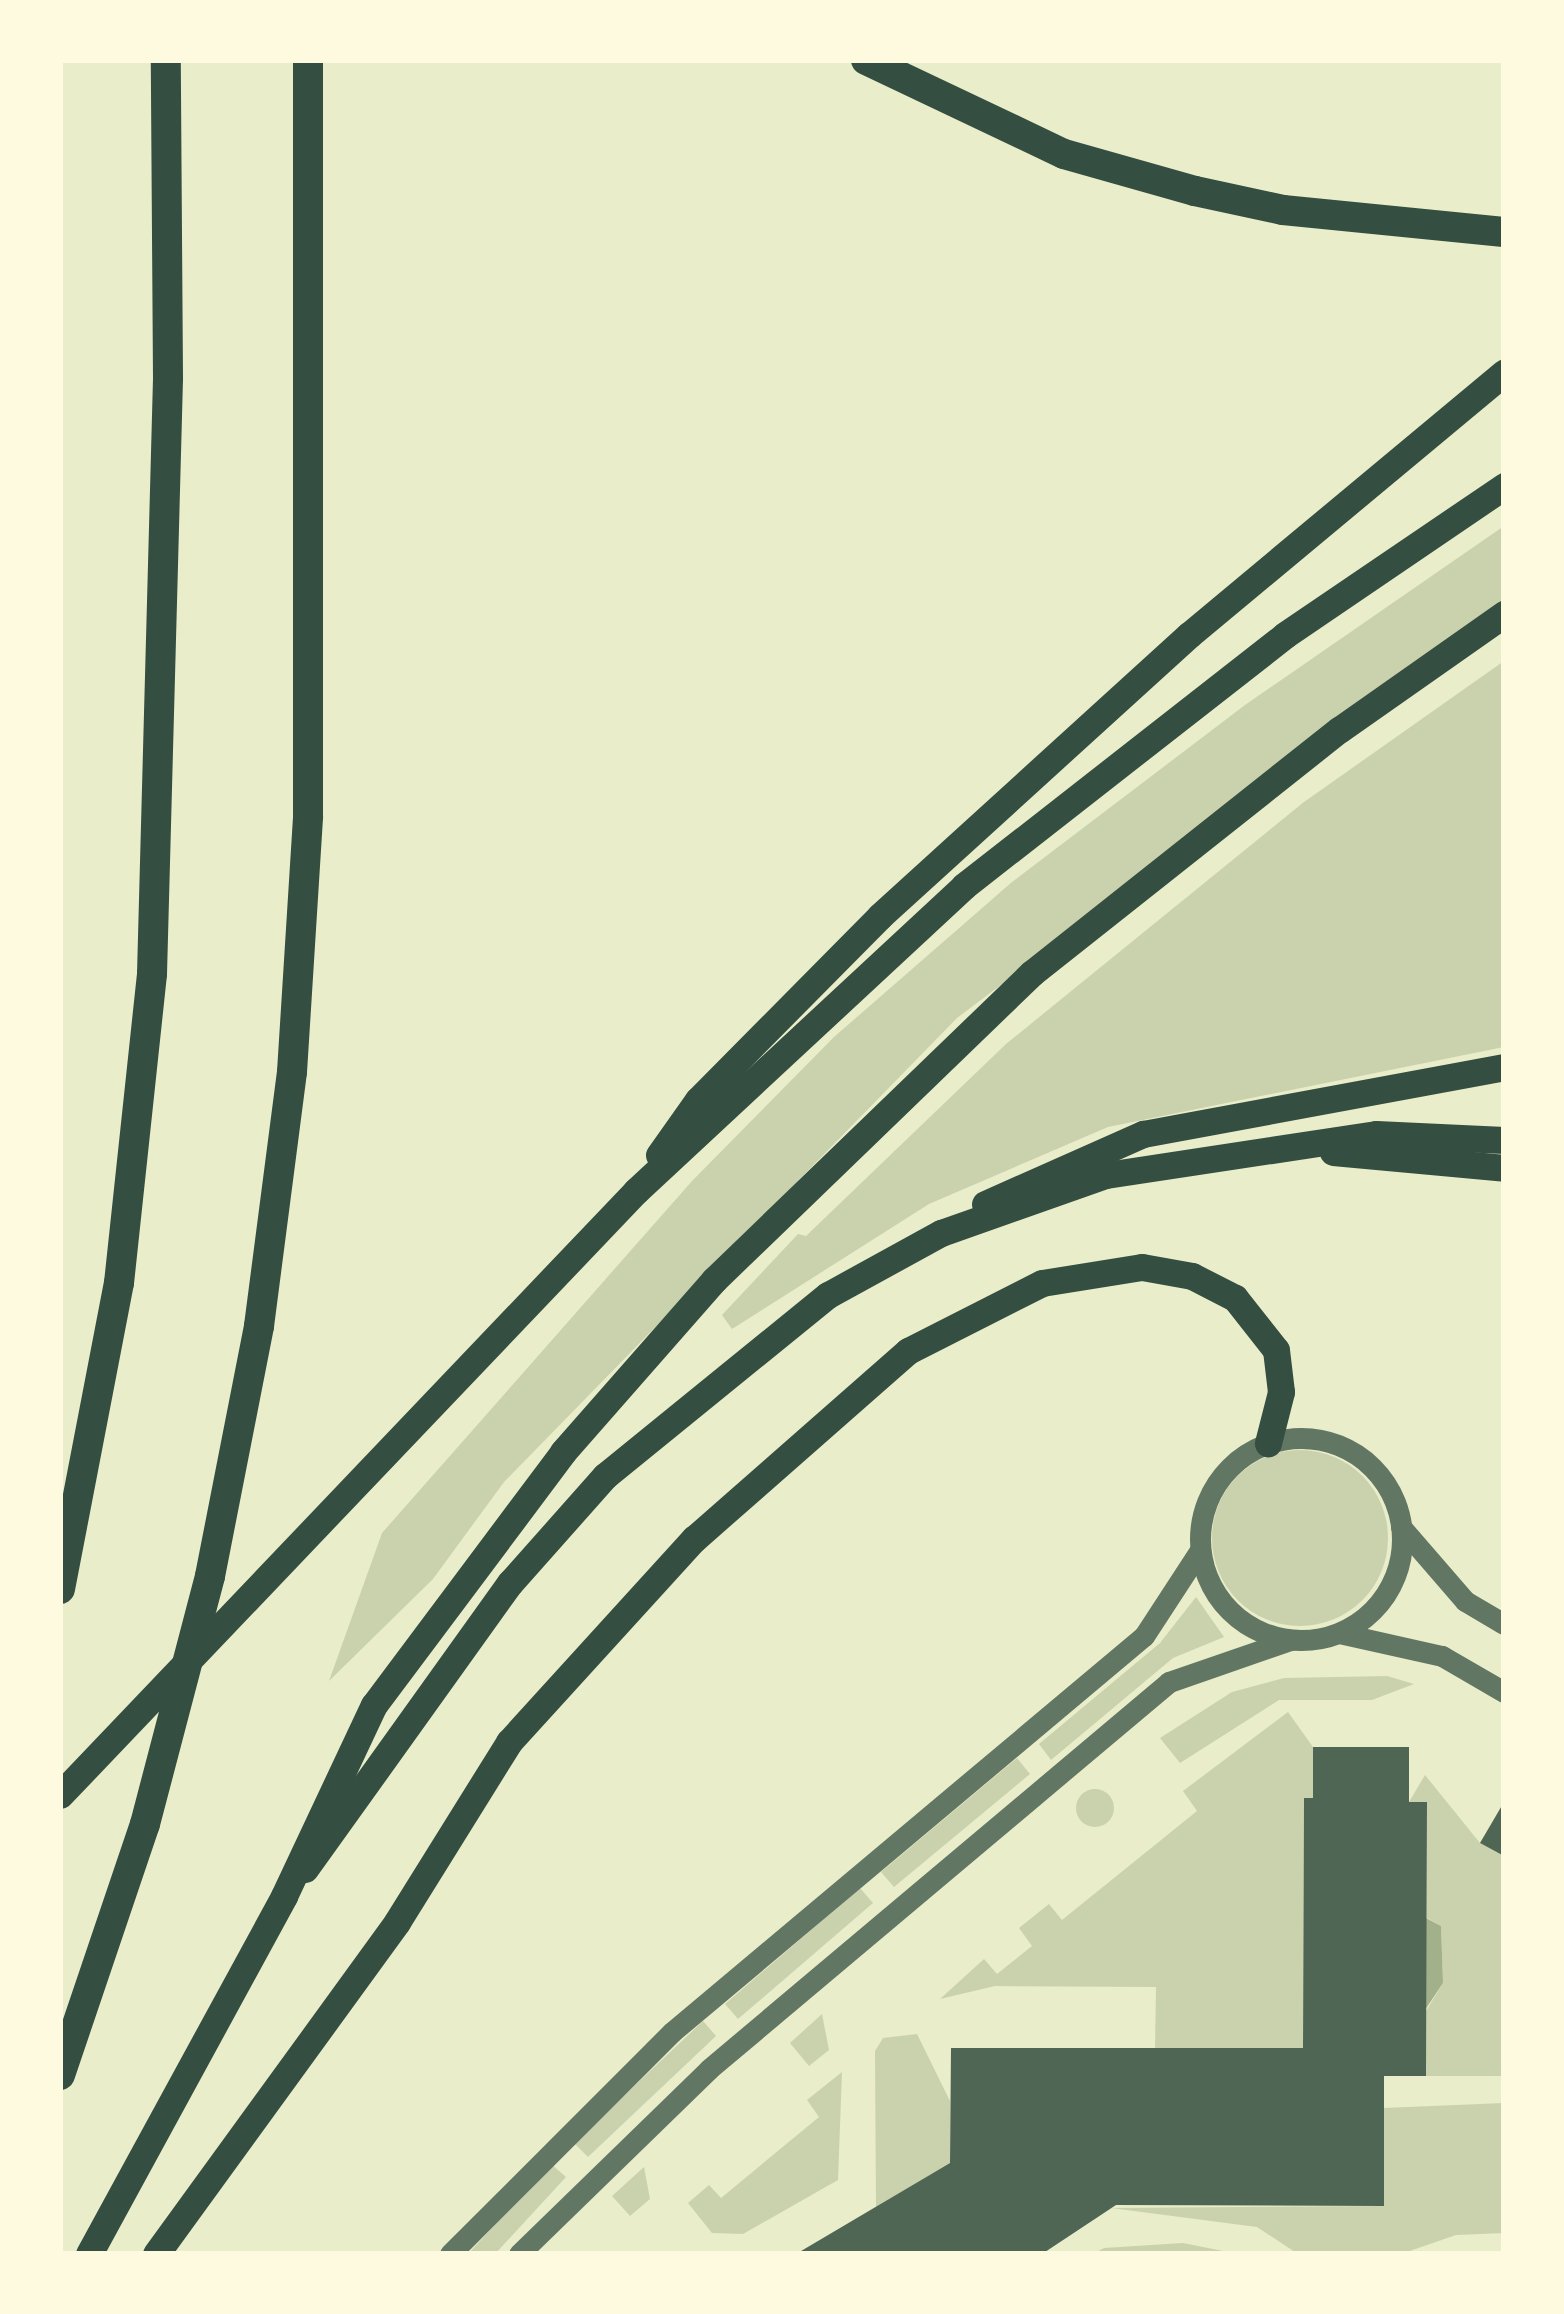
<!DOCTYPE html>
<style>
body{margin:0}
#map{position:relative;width:1564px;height:2314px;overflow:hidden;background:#e9edc9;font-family:Montserrat,sans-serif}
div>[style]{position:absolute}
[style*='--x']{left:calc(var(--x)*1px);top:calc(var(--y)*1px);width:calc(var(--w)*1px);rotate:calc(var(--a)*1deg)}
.green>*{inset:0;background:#cad2ad}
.round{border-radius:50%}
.water>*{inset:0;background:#a3b18a}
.building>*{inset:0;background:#4f6655}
.tertiary>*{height:21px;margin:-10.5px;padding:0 10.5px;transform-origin:10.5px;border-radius:10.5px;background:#617663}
.tertiary>.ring{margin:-10.5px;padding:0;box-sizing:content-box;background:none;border:21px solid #617663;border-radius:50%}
.trunk>*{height:27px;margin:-13.5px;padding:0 13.5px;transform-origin:13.5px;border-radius:13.5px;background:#344e41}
.motorway>*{height:30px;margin:-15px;padding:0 15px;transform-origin:15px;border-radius:15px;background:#344e41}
span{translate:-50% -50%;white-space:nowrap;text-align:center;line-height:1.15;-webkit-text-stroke:12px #fefae0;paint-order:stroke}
.frame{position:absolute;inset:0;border:63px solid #fefae0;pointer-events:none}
</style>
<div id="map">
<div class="green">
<div style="clip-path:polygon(1504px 526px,1504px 606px,957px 1018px,504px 1482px,433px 1579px,329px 1681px,382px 1533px,692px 1181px,834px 1037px,1012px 882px,1245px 705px)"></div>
<div style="clip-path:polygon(1504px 661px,1504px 1047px,1108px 1127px,929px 1204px,732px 1329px,722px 1315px,798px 1234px,806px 1236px,1006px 1044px,1304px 802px)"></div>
<div class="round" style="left:1212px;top:1450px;width:176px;height:176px"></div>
<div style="clip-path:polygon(1196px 1597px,1224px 1637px,1173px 1658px,1051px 1760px,1039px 1744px,1160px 1643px)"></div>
<div style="clip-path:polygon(1387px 1676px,1414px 1684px,1372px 1700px,1279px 1700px,1180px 1763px,1160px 1738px,1232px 1692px,1284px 1678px)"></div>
<div style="clip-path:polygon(1288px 1712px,1313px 1747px,1313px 1798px,1304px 1799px,1303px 2048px,1155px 2048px,1156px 1987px,995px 1986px,940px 1999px,984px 1959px,997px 1974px,1032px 1946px,1019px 1928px,1049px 1904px,1062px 1920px,1197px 1811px,1183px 1791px)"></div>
<div style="clip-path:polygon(1017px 1758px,1030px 1774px,894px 1887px,881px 1872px)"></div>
<div style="clip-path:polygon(1425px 1775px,1480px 1843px,1504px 1856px,1504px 2076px,1426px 2076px,1426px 2011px,1443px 1983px,1441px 1926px,1427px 1918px,1427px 1803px,1409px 1802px)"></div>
<div class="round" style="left:1076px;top:1789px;width:38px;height:38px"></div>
<div style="clip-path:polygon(860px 1888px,873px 1903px,738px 2019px,725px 2004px)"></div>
<div style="clip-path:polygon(822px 2014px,829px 2050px,809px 2066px,790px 2043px)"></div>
<div style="clip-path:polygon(703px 2021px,716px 2036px,588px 2157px,574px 2143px)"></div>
<div style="clip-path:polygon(917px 2034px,950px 2101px,950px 2163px,876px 2207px,875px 2051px,883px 2038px)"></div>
<div style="clip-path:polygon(842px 2072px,838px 2180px,743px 2234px,712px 2233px,688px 2203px,709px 2185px,721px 2198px,819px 2117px,807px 2100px)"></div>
<div style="clip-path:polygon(1504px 2103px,1504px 2233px,1456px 2235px,1401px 2254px,1298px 2254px,1257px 2227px,1111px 2208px,1384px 2206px,1384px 2108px)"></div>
<div style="clip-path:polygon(551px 2164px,566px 2177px,495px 2254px,468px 2254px)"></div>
<div style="clip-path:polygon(644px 2167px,650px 2199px,630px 2216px,612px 2196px)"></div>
<div style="clip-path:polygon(1183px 2243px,1238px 2254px,1093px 2254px,1104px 2248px)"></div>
</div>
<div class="water">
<div style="clip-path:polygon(1424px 1917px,1441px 1926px,1443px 1983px,1423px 2013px)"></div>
</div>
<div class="building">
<div style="clip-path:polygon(1313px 1747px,1409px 1747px,1409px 1802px,1427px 1802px,1426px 2076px,1384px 2076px,1384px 2206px,1116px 2205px,1042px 2254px,796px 2254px,950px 2163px,951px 2048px,1303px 2048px,1304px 1798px,1313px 1798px)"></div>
<div style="clip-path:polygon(1504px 1802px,1504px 1856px,1480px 1843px)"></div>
</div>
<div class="tertiary">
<div class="ring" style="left:1200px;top:1438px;width:181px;height:181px"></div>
<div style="--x:1401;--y:1527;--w:98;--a:49.1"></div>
<div style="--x:1465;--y:1601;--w:45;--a:30.5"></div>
<div style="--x:1339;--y:1633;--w:106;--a:12.6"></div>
<div style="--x:1442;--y:1656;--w:72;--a:30.1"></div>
<div style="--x:450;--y:2254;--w:314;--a:-45"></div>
<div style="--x:672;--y:2032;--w:616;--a:-40"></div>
<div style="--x:1144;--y:1636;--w:103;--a:-56.9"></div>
<div style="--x:519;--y:2254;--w:265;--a:-44.2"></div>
<div style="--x:709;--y:2069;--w:601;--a:-40.07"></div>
<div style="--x:1169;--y:1682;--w:128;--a:-19.1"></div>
</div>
<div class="trunk">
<div style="--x:1333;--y:1152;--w:172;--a:5.3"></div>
<div style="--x:659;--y:1155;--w:67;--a:-54.7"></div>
<div style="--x:698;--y:1100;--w:259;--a:-45.3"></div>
<div style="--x:880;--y:916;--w:418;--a:-42.3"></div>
<div style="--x:1189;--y:635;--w:410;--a:-39.8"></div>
<div style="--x:985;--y:1204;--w:173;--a:-23.9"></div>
<div style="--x:1143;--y:1134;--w:367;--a:-10.5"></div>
<div style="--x:60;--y:1795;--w:835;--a:-46.36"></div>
<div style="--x:636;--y:1191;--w:448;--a:-42.9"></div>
<div style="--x:964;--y:886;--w:407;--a:-38"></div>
<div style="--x:1285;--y:635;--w:265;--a:-34.2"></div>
<div style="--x:305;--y:1869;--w:352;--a:-54.4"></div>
<div style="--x:510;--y:1583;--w:143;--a:-48.4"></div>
<div style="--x:605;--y:1476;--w:287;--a:-39.1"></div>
<div style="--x:828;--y:1295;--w:129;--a:-28.8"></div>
<div style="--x:941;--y:1233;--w:175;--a:-19.4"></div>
<div style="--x:1106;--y:1175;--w:273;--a:-8.6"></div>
<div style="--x:1376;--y:1134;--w:128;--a:2.7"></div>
<div style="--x:89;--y:2254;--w:408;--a:-61.4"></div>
<div style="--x:284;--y:1896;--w:211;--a:-64.8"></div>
<div style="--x:374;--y:1705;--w:316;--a:-53.2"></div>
<div style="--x:563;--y:1452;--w:229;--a:-48.7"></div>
<div style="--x:714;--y:1280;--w:442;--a:-44"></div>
<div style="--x:1032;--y:973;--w:392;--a:-38.4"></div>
<div style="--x:1339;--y:730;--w:202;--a:-35.1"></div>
<div style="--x:156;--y:2254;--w:410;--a:-54"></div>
<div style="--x:397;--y:1922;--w:212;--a:-58.1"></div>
<div style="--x:509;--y:1742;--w:275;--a:-47.7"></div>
<div style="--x:694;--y:1539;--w:285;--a:-41.3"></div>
<div style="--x:908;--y:1351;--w:150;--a:-26.9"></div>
<div style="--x:1042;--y:1283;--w:101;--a:-9.1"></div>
<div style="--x:1142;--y:1267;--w:51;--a:10.2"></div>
<div style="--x:1192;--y:1276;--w:48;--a:27.1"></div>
<div style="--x:1235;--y:1298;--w:66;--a:51.7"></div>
<div style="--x:1276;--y:1350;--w:42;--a:83.2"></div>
<div style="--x:1281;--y:1392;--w:53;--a:104.3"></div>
</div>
<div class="motorway">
<div style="--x:866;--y:60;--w:219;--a:25.4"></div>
<div style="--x:1064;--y:154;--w:136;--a:15.8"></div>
<div style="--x:1195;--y:191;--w:90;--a:12.2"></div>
<div style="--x:1283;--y:210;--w:222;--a:5.7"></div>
<div style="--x:60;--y:1589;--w:312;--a:-79.1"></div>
<div style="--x:119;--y:1283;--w:311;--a:-83.9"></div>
<div style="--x:152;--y:974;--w:596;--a:-88.46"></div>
<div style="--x:168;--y:378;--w:318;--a:-90.4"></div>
<div style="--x:60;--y:2075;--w:265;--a:-71.3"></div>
<div style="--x:145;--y:1824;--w:256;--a:-75.3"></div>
<div style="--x:210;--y:1576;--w:255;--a:-78.9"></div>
<div style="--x:259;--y:1326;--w:256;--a:-82.6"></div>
<div style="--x:292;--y:1072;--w:256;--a:-86.4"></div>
<div style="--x:308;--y:816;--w:756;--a:-90"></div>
</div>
<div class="frame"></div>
</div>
